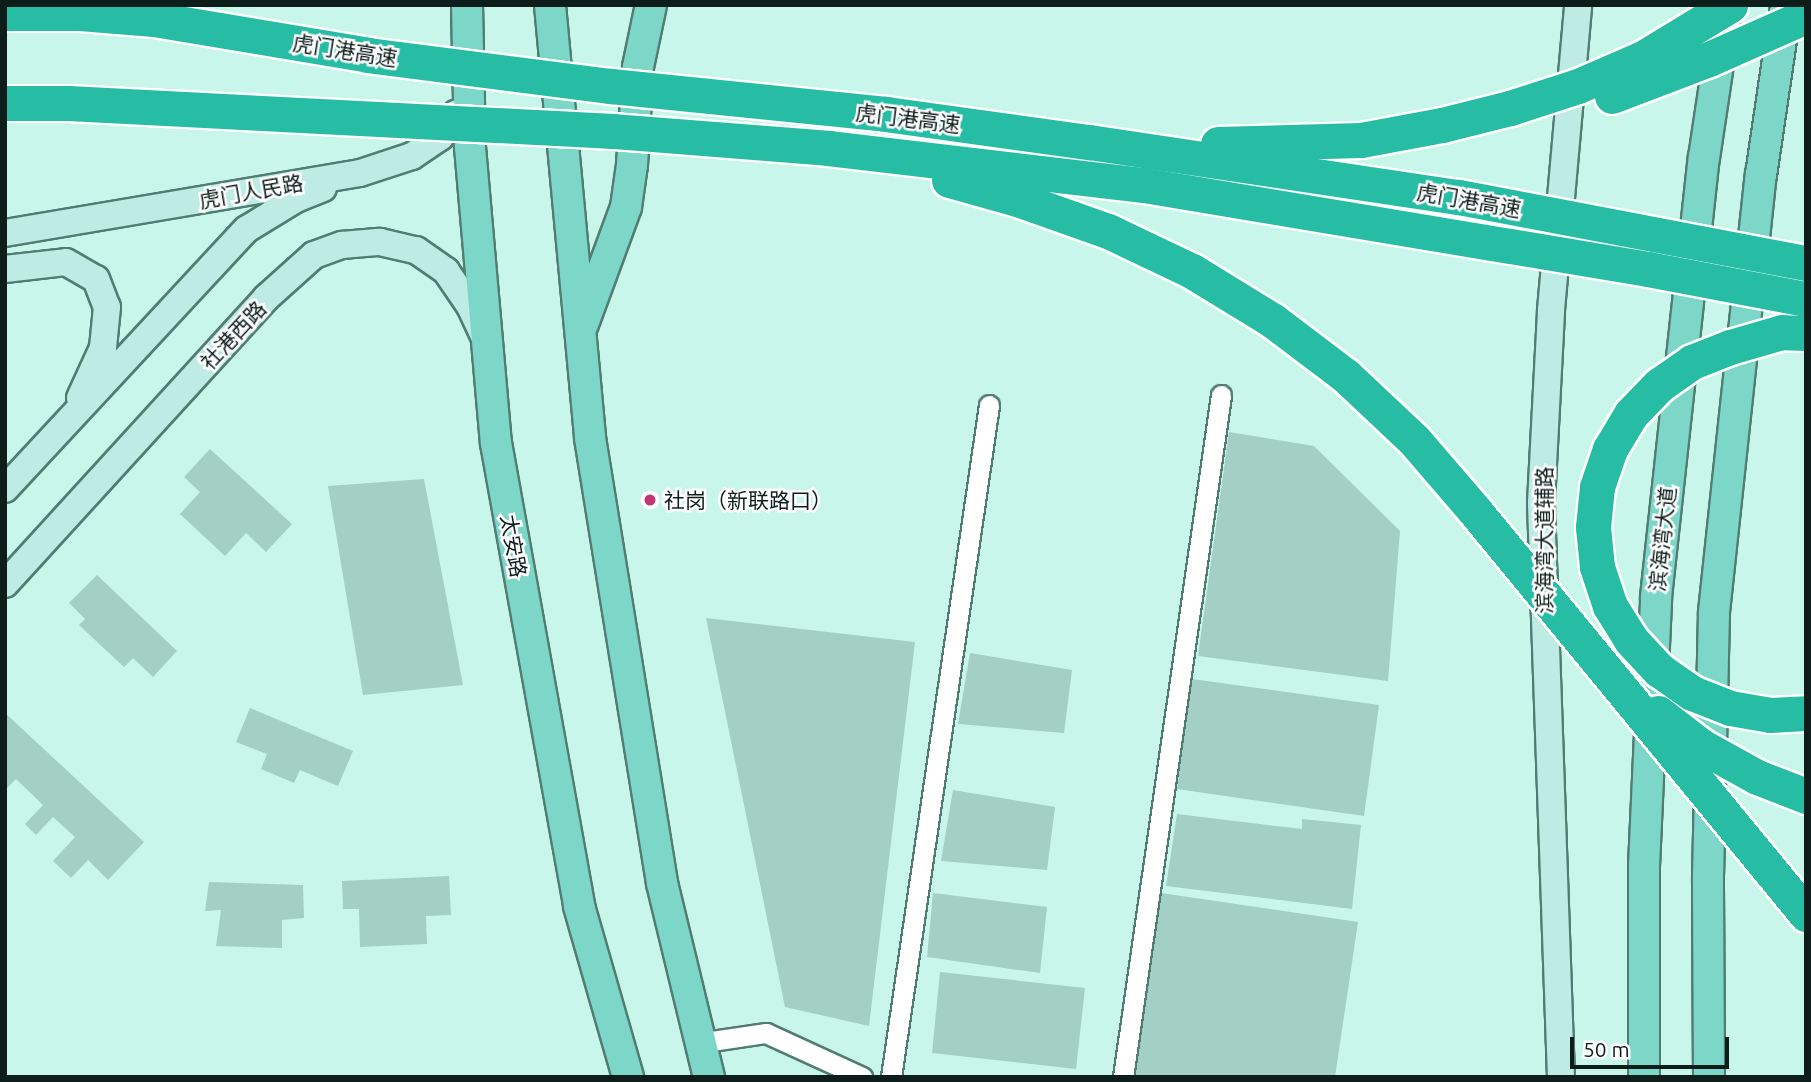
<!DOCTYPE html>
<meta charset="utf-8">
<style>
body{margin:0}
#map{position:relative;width:1811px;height:1082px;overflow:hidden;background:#c9f6eb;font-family:Ubuntu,"Noto Sans SC",sans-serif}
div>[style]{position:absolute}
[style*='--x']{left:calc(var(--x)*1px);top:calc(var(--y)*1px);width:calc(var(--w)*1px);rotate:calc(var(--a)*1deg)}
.building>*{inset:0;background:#a3cfc4}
.roads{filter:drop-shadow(2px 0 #527c72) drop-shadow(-2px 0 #527c72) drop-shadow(0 2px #527c72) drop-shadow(0 -2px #527c72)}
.street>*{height:19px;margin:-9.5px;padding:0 9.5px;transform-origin:9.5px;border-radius:9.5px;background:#fff}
.secondary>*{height:26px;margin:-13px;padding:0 13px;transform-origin:13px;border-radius:13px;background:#beebe4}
.primary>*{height:30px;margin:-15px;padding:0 15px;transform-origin:15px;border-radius:15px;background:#7dd7c8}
.bridges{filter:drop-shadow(2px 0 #fff) drop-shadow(-2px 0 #fff) drop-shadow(0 2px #fff) drop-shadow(0 -2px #fff)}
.highway-bridge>*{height:35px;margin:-17.5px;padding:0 17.5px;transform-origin:17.5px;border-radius:17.5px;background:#26bda4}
.dots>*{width:19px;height:19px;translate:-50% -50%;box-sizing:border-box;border:4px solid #fff;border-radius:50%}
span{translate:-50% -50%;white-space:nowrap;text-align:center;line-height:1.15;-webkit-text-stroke:5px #fff;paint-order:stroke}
.street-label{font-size:21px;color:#0d1e1a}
.poi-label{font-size:21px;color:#0d1e1a}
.left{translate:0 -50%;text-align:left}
.frame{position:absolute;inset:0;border:7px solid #0d1e1a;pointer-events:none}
.scale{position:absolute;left:1570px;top:1037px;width:159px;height:32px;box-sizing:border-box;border:4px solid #0d1e1a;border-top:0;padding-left:9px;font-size:21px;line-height:24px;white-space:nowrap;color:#0d1e1a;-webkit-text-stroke:5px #fff;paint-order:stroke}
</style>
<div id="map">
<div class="building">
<div style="clip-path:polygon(1229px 432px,1314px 446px,1400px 531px,1388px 681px,1198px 656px)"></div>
<div style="clip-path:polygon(210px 449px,292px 524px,266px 552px,246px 533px,225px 556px,180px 514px,200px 492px,184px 477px)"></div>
<div style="clip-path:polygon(424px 479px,463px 685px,363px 695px,328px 486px)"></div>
<div style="clip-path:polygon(97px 575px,177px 651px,153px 677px,133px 658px,124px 667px,79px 625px,85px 619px,69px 603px)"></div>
<div style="clip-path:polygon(706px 618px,915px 642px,869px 1026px,785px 1007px)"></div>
<div style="clip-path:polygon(970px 653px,1072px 670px,1064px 733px,958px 724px)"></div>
<div style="clip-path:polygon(1192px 679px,1379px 705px,1364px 816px,1177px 789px)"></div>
<div style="clip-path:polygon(250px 708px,353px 751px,338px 786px,300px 770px,294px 783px,261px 769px,267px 754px,236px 742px)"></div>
<div style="clip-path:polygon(5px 713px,144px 842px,108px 880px,88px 860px,71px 878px,53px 861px,75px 837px,53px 817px,36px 835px,25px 824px,43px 805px,16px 779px,5px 790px)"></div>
<div style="clip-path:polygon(953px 790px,1055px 807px,1047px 870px,941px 861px)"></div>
<div style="clip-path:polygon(1177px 814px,1302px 829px,1302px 819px,1361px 825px,1352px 909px,1166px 886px)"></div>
<div style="clip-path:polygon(449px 876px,451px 915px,426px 916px,427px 944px,360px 947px,359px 909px,343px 909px,342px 881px)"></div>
<div style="clip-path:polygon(209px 882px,303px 885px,304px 918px,282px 920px,282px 948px,216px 946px,221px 910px,205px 911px)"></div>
<div style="clip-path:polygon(933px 893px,1047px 907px,1040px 973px,927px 957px)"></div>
<div style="clip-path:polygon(1161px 893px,1358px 922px,1335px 1077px,1135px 1077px)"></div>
<div style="clip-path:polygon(940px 972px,1085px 988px,1076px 1069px,932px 1053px)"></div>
</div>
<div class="roads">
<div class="street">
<div style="--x:698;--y:1043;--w:69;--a:-8.4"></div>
<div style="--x:766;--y:1033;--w:106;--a:24.6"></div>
<div style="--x:891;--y:1077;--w:679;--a:-81.7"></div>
<div style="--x:1123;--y:1077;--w:689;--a:-81.82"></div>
</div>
<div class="secondary">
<div style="--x:5;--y:233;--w:360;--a:-9.6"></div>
<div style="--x:360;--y:173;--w:55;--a:-18.1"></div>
<div style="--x:412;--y:156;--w:34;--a:-34"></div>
<div style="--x:440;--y:137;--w:29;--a:-55"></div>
<div style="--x:5;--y:269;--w:61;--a:-6.5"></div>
<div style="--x:66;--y:262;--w:34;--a:30"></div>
<div style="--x:96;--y:279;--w:30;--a:69"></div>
<div style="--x:107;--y:307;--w:41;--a:95.6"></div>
<div style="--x:103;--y:348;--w:55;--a:114.7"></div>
<div style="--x:5;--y:489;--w:355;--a:-47.1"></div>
<div style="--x:247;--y:229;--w:57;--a:-31.5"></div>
<div style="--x:296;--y:199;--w:29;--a:-22"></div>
<div style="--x:5;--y:584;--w:387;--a:-47.6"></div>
<div style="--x:266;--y:298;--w:64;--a:-41.9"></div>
<div style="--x:314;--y:255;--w:30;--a:-20"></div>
<div style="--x:342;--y:245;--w:38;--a:-5"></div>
<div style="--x:380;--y:242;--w:37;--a:13"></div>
<div style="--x:416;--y:250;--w:37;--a:35"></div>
<div style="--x:446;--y:271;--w:42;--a:55.6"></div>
<div style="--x:470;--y:306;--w:35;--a:65"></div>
<div style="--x:1561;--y:1077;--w:574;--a:-92"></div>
<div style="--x:1541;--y:503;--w:193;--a:-87"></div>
<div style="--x:1551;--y:310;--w:306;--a:-84.9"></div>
</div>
<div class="primary">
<div style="--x:467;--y:5;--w:142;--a:88.8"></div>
<div style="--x:470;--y:147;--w:297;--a:85"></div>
<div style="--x:496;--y:443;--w:470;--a:79.8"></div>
<div style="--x:579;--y:906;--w:178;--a:74"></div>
<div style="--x:550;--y:5;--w:435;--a:84.7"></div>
<div style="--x:590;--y:438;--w:451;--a:80.8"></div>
<div style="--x:662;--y:883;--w:200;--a:76.4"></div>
<div style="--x:583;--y:324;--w:125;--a:-69.8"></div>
<div style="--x:626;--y:207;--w:42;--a:-81.9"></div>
<div style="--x:632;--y:165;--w:98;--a:-86.5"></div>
<div style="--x:638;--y:67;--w:63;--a:-78.2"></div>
<div style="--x:1644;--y:1077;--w:211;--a:-90"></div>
<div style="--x:1644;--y:866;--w:269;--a:-87.4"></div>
<div style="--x:1656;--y:597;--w:442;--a:-83.8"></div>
<div style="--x:1704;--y:158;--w:155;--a:-81.5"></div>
<div style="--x:1709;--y:1077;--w:200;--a:-90.3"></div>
<div style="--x:1708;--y:877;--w:265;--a:-88.7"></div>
<div style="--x:1714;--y:612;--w:440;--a:-83.9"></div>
<div style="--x:1761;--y:175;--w:172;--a:-81.6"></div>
</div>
</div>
<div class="bridges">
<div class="highway-bridge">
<div style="--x:5;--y:13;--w:75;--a:0"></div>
<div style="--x:80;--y:13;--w:74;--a:4.6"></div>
<div style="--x:154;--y:19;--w:217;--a:9.5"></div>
<div style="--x:368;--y:55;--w:245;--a:7.3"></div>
<div style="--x:611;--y:86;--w:276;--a:5.8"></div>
<div style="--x:886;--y:114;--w:205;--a:7.9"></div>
<div style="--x:1089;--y:142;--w:374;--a:8.5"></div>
<div style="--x:1459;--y:197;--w:353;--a:10.8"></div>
<div style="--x:1612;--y:96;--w:104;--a:-20.9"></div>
<div style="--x:1709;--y:59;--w:106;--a:-23.9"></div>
<div style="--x:5;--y:103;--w:63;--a:0"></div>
<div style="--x:68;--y:103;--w:546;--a:2.94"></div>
<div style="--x:613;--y:131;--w:216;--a:4.5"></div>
<div style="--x:828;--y:148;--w:318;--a:6.7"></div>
<div style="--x:1144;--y:185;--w:511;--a:9.46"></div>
<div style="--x:1648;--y:269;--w:161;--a:10.8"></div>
<div style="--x:1218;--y:144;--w:143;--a:-1.6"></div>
<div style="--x:1361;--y:140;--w:82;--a:-10.5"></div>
<div style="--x:1442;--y:125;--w:70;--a:-14"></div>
<div style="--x:1510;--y:108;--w:71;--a:-17.9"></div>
<div style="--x:1578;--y:86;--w:71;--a:-23.3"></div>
<div style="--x:1643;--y:58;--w:102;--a:-31.3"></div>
<div style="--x:949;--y:180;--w:74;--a:15.7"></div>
<div style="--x:1020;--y:200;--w:93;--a:19.4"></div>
<div style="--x:1108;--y:231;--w:93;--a:25.5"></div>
<div style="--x:1192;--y:271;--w:94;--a:31.5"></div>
<div style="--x:1272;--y:320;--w:93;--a:37.1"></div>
<div style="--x:1346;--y:376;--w:93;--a:43.3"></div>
<div style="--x:1414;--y:440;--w:94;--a:49.3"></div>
<div style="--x:1475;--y:511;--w:522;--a:50.6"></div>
<div style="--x:1806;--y:333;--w:24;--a:-178"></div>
<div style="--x:1782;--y:332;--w:54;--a:163.9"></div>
<div style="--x:1730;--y:347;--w:41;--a:158.5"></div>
<div style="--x:1692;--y:362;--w:40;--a:145.1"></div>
<div style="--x:1659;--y:385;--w:40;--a:134"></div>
<div style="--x:1631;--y:414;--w:41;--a:121"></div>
<div style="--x:1610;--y:449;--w:40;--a:108.9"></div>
<div style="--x:1597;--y:487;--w:40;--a:95.7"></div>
<div style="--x:1593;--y:527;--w:40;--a:84.3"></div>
<div style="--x:1597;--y:567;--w:41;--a:71.6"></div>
<div style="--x:1610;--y:606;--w:40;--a:58"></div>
<div style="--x:1631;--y:640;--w:41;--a:47"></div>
<div style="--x:1659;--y:670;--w:40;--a:34.9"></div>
<div style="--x:1692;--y:693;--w:41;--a:21.5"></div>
<div style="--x:1730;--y:708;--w:41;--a:9.9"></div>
<div style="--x:1770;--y:715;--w:36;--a:-3"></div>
<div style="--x:1658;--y:713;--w:54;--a:37.5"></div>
<div style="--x:1701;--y:746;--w:64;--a:29"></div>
<div style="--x:1757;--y:777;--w:53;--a:21.2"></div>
</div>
</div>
<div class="dots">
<div style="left:650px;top:500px;background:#c03773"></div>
</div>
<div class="street-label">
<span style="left:345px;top:50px;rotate:9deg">虎门港高速</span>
<span style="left:908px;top:118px;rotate:7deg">虎门港高速</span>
<span style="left:251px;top:191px;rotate:-10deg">虎门人民路</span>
<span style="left:1469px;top:200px;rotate:10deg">虎门港高速</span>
<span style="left:233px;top:335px;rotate:-47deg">社港西路</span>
<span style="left:1662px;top:539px;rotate:-84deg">滨海湾大道</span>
<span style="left:1544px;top:540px;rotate:-90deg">滨海湾大道辅路</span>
<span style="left:514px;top:546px;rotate:80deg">太安路</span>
</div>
<div class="poi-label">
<span class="left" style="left:664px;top:500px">社岗（新联路口）</span>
</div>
<div class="frame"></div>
<div class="scale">50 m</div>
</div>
